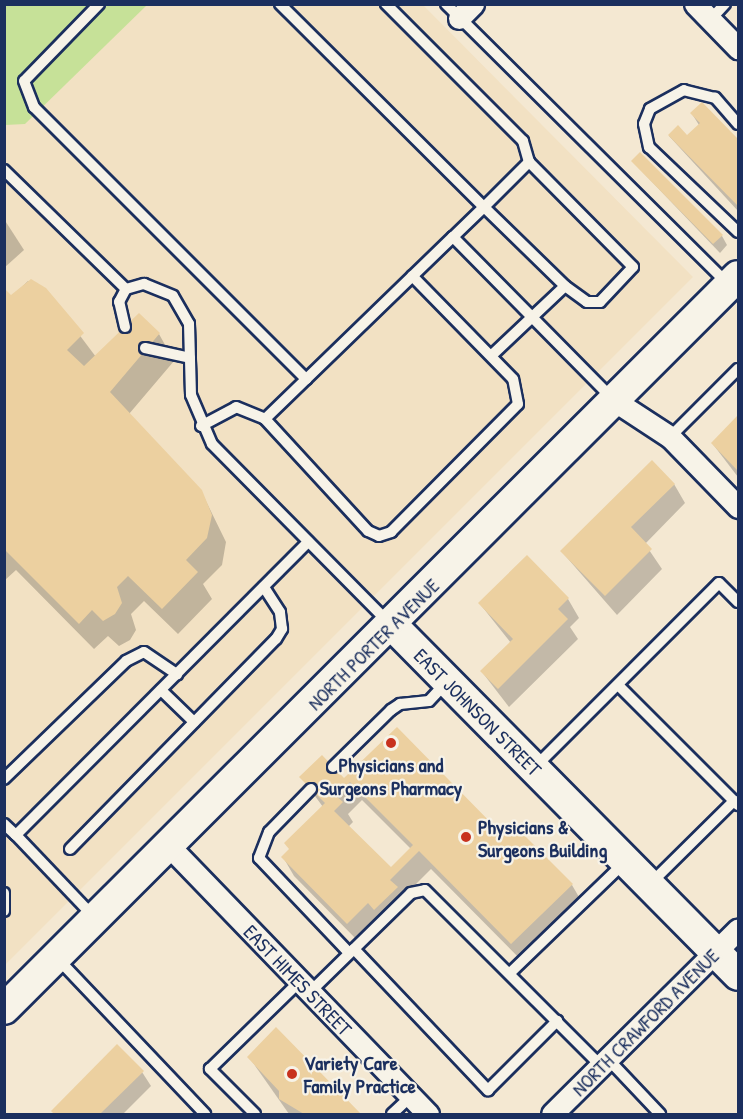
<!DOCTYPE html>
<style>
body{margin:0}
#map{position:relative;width:743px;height:1119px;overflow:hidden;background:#f4e8d2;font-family:"Patrick Hand",sans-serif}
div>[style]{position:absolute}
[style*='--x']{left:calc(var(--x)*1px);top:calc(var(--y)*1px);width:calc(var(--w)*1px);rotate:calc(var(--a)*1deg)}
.built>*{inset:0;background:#f2e1c3}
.green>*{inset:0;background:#c6e198}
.shadow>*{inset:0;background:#0003}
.building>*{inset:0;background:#ecd0a0}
.roads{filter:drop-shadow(2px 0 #1b2f5e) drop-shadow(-2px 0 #1b2f5e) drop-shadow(0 2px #1b2f5e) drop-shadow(0 -2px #1b2f5e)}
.lane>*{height:10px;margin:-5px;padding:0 5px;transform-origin:5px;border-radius:5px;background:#f7f3e8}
.street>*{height:21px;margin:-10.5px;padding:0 10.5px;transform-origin:10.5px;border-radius:10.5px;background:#f7f3e8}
.secondary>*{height:30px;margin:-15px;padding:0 15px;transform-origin:15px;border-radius:15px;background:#f7f3e8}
.dots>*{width:16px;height:16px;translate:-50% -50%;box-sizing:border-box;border:3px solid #f7f3e8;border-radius:50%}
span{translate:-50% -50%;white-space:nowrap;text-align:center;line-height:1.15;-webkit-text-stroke:4.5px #f7f3e8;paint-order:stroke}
.street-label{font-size:20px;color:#1b2f5e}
.poi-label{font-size:20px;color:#1b2f5e;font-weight:700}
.left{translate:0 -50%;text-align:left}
.frame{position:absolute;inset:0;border:6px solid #1b2f5e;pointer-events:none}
</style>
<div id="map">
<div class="built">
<div style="clip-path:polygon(5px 5px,423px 5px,693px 277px,5px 965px)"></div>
</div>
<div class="green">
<div style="clip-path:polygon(5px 5px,147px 5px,25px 124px,5px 125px)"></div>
</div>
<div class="shadow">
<div style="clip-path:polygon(702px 104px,738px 141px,738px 211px,669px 136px,687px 137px,699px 125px,692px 114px)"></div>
<div style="clip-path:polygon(633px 162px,722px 236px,727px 245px,720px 253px)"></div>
<div style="clip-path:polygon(4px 219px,24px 250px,4px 268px)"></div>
<div style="clip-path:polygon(28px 281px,45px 289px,96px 357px,159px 334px,174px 361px,129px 414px,201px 491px,226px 542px,222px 565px,203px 584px,212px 599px,178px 634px,144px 601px,131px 614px,136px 630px,130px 640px,119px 646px,108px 636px,94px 649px,16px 570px,4px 581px,4px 290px,11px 297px)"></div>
<div style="clip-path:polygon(738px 417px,738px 477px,712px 443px)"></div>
<div style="clip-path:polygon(674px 484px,685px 503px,645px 544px,662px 569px,617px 615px,562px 552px)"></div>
<div style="clip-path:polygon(527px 557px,568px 599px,579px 618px,570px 627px,578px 639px,509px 707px,482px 672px,511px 643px,480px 604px)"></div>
<div style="clip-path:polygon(evenodd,397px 729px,500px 834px,572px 885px,583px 904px,523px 962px,431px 869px,402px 898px,407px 907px,386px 928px,380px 921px,359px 942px,294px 876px,283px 857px,290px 850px,286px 843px,323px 807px,301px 777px,344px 780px,397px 729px,362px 800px,411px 849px,391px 870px,348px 827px,353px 822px,348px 814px,362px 800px)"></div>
<div style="clip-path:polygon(276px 1029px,359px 1114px,289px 1114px,249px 1057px)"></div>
<div style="clip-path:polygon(142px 1072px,151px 1086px,123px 1114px,52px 1111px)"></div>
</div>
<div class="building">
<div style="clip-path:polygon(702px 102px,738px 139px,738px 206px,668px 135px,678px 125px,687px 135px,700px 123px,690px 113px)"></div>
<div style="clip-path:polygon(640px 152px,723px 235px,713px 244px,631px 161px)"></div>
<div style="clip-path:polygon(31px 279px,46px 288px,84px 333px,67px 350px,84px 366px,139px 313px,160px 333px,110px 392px,202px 490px,212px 515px,207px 538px,186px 560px,198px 572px,162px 609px,128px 576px,117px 587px,122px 603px,115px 614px,103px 621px,92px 610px,79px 624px,4px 549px,4px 288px,11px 295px)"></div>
<div style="clip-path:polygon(738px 415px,738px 471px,711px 443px)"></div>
<div style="clip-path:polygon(652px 460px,675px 484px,631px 527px,652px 549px,605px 596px,560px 551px)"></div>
<div style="clip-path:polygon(527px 555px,569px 598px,558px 609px,568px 619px,498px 689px,480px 671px,513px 639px,478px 603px)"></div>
<div style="clip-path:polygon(evenodd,397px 727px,500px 832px,511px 822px,573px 884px,511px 944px,419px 851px,390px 880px,398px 887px,374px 910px,368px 903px,347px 924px,281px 857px,289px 849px,284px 843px,325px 803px,299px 777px,322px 755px,344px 778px,397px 727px,350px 782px,413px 845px,391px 867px,334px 811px,343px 802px,336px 796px,350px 782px)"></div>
<div style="clip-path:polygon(276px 1027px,361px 1114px,304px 1114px,279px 1099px,279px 1091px,247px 1057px)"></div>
<div style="clip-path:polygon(117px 1044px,144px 1071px,100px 1114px,54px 1114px,51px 1111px)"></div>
</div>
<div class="roads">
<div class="lane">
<div style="--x:99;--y:4;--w:107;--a:134.2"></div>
<div style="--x:24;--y:81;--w:28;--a:69"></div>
<div style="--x:34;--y:107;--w:385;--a:45"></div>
<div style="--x:280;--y:4;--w:288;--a:44.9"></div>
<div style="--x:484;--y:207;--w:64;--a:-45"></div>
<div style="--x:529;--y:162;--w:22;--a:-106"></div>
<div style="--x:523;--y:141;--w:194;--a:-135"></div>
<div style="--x:446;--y:4;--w:396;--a:44.8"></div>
<div style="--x:710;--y:20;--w:22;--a:-47"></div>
<div style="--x:738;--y:124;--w:35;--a:-131"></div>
<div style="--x:715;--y:98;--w:32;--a:-166"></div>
<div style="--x:684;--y:90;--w:39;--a:151"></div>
<div style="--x:650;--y:109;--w:16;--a:112"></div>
<div style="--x:644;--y:124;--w:24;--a:78"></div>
<div style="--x:649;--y:147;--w:123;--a:43.7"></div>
<div style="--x:4;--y:170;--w:170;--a:44.3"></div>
<div style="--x:453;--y:237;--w:43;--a:-44.1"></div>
<div style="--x:484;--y:207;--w:113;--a:44.3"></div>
<div style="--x:126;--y:289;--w:19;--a:-16"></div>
<div style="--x:144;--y:284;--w:31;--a:22"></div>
<div style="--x:173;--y:296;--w:32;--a:60"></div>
<div style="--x:189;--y:324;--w:71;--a:88.4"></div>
<div style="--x:191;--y:395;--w:53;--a:66.8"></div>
<div style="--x:212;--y:444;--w:250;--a:45.3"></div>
<div style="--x:125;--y:327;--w:26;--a:-103"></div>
<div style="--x:119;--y:302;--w:15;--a:-62"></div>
<div style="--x:145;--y:348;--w:46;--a:12.5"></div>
<div style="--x:492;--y:355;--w:100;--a:-43.4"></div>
<div style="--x:565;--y:286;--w:27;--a:36"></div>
<div style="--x:587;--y:302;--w:13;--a:0"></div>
<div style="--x:600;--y:302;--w:48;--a:-46.7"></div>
<div style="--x:633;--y:267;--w:148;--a:-134.7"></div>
<div style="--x:265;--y:419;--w:152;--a:47.4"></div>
<div style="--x:368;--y:531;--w:12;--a:24"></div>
<div style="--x:379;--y:536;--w:13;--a:-18"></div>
<div style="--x:391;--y:532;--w:180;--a:-45.2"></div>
<div style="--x:518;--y:404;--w:25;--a:-101"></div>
<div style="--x:513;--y:379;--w:144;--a:-134.4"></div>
<div style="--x:201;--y:426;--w:40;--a:-28"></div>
<div style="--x:236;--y:407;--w:31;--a:22"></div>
<div style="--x:265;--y:419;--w:262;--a:-44.1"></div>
<div style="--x:453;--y:237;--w:228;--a:45.4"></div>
<div style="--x:670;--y:437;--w:96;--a:-45"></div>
<div style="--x:618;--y:685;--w:164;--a:45"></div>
<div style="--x:161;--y:690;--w:46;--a:44.1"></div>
<div style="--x:333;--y:767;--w:81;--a:-44.5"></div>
<div style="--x:391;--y:710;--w:11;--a:-34"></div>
<div style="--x:400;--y:704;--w:29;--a:-6"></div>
<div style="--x:429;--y:701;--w:25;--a:-47"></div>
<div style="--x:535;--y:767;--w:260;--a:-45"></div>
<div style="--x:719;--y:583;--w:27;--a:45"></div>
<div style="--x:4;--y:779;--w:170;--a:-44"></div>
<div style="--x:126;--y:661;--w:20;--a:-27"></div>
<div style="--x:144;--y:652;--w:40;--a:34"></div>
<div style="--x:311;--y:789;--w:60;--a:134.3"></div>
<div style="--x:269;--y:832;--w:28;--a:111"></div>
<div style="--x:259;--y:858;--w:131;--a:46.5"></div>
<div style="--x:4;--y:824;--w:16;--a:43"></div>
<div style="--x:70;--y:849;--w:294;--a:-45.6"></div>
<div style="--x:276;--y:639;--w:12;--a:-59"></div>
<div style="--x:282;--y:629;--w:17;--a:-97"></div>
<div style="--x:280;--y:612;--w:30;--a:-123"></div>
<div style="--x:651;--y:883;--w:117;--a:-44.7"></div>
<div style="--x:734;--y:801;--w:6;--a:45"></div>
<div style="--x:4;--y:893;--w:18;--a:90"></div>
<div style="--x:95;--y:918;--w:115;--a:-133.6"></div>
<div style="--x:16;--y:835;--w:414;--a:-45.1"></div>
<div style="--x:354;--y:949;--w:195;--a:46.5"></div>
<div style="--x:488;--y:1090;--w:98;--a:-45"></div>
<div style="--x:58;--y:959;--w:214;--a:46.5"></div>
<div style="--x:510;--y:973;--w:160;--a:-44"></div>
<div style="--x:310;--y:992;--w:141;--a:-44.4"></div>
<div style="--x:411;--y:893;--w:14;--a:-12"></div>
<div style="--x:425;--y:890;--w:249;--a:45"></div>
<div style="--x:608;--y:1059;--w:76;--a:46.6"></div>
<div style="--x:255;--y:1114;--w:64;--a:-135"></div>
<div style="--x:210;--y:1069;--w:124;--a:-44.3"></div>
<div style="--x:392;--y:1114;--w:25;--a:-43"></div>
</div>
<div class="street">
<div style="--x:695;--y:4;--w:62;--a:45.7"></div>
<div style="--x:459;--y:18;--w:20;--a:-45"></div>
<div style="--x:615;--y:401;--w:66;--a:33.2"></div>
<div style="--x:670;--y:437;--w:98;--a:45.8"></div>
<div style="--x:169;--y:846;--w:373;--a:46"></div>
<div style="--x:552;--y:1114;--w:262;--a:-44.8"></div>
</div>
<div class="secondary">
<div style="--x:392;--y:625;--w:492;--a:45.3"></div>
<div style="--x:4;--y:1009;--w:1037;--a:-44.96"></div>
</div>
</div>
<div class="dots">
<div style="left:391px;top:743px;background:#c8321e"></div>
<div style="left:466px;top:837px;background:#c8321e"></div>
<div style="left:292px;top:1074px;background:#c8321e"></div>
</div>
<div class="street-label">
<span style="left:373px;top:644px;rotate:-45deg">NORTH PORTER AVENUE</span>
<span style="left:478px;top:712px;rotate:45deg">EAST JOHNSON STREET</span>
<span style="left:298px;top:980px;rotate:46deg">EAST HIMES STREET</span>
<span style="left:645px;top:1022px;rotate:-45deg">NORTH CRAWFORD AVENUE</span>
</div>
<div class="poi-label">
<span style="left:391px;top:776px">Physicians and<br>Surgeons Pharmacy</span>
<span class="left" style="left:478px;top:838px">Physicians &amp;<br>Surgeons Building</span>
<span class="left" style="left:304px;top:1074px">Variety Care<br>Family Practice</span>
</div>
<div class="frame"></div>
</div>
